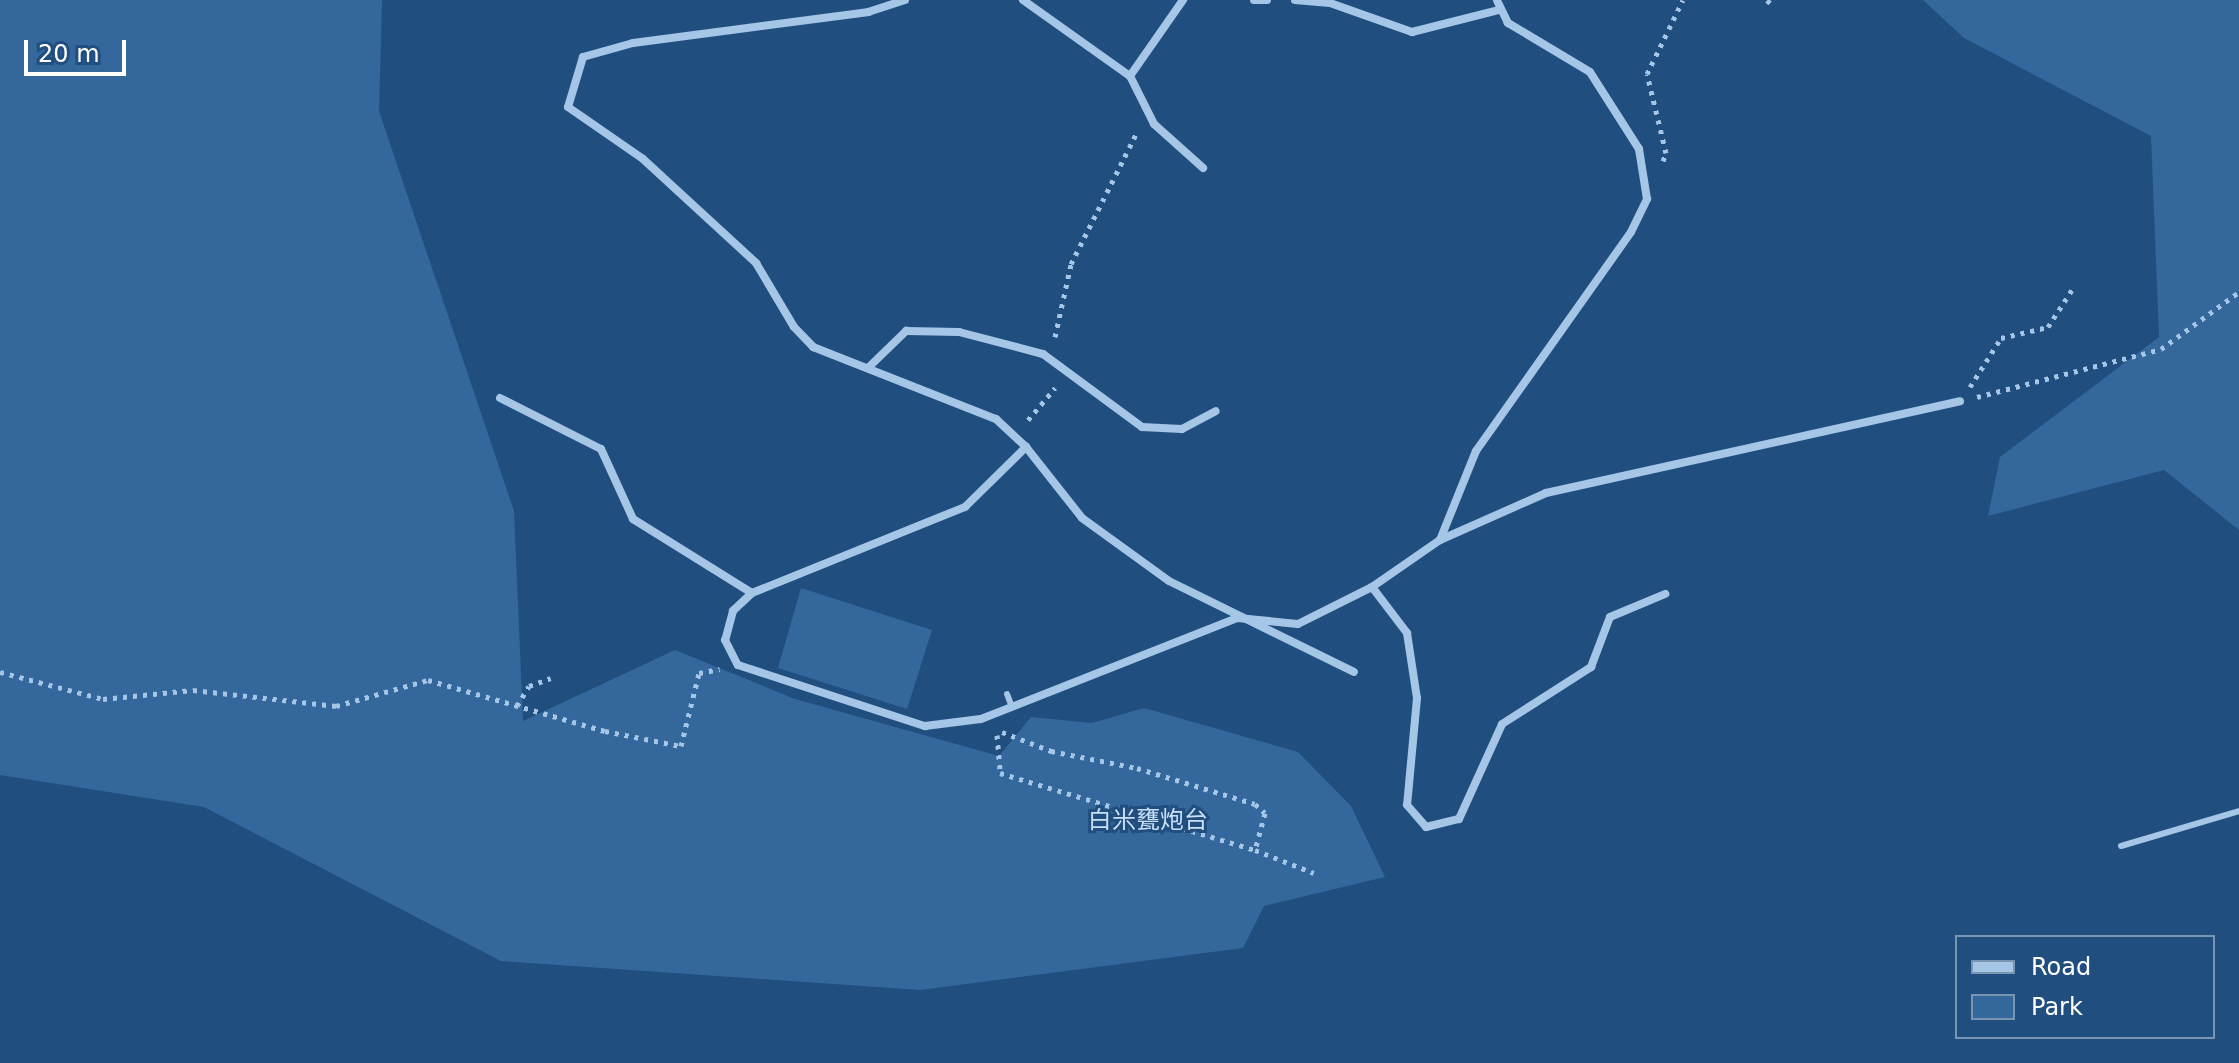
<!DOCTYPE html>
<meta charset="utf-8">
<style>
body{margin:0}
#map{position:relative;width:2239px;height:1063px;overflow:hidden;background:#204e7f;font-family:"DejaVu Sans","Noto Sans TC",sans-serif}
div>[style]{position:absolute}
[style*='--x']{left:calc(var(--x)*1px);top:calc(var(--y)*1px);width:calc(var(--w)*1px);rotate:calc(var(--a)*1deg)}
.green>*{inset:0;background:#34689d}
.path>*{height:5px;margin-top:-2.5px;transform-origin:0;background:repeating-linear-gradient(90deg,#a5c6e7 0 4px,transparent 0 10px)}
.lane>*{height:6px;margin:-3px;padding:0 3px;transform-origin:3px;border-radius:3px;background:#a5c6e7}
.street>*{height:8px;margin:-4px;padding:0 4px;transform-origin:4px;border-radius:4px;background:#a5c6e7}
span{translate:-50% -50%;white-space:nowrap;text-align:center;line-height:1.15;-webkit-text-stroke:6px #204e7f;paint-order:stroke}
.park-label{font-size:24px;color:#c9dff6}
.legend{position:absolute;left:1955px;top:935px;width:260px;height:104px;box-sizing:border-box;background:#204e7f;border:2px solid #7995b2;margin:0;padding:10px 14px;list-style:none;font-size:24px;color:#fff}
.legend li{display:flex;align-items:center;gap:16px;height:40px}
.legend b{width:40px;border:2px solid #7995b2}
.scale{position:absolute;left:24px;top:40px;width:102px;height:36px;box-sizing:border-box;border:4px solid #fff;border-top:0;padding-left:10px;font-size:24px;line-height:28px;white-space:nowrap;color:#fff;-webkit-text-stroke:6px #204e7f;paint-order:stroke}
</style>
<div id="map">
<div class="green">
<div style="clip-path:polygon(0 0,382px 0,379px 111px,514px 511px,523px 721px,675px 650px,795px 699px,999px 756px,1031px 717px,1092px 723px,1144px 708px,1298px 752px,1351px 806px,1385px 877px,1264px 906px,1243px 948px,920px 990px,501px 961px,204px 807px,0 775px)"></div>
<div style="clip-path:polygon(1923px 0,2239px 0,2239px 530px,2164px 470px,1988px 516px,2000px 457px,2159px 337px,2151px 136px,1964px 38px)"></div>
<div style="clip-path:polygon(801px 588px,932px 630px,907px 709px,778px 668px)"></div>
</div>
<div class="path">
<div style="--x:1767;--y:0;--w:6;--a:45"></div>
<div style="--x:1663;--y:161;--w:9;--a:-69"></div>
<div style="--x:1666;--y:153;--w:81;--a:-103.5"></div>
<div style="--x:1647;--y:74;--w:82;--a:-64.1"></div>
<div style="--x:1055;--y:337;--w:75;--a:-77.6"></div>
<div style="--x:1071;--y:264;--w:148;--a:-63.4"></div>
<div style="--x:1970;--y:387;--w:58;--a:-57.7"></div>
<div style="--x:2001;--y:338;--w:48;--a:-13.2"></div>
<div style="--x:2048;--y:327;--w:46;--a:-57.3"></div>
<div style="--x:1977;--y:397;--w:190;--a:-14.6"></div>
<div style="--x:2161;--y:349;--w:97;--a:-36.2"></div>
<div style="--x:1028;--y:420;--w:42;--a:-49.8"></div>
<div style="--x:0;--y:672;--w:106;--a:14.7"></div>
<div style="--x:103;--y:699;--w:90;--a:-5.7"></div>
<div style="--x:193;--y:690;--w:144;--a:6.4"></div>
<div style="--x:336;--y:706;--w:96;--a:-15.8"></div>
<div style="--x:428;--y:680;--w:184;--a:16.1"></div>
<div style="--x:605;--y:731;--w:77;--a:11.2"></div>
<div style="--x:681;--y:746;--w:75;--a:-76.1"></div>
<div style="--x:699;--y:673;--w:21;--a:-11"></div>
<div style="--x:517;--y:706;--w:23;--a:-59"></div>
<div style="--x:529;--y:686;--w:23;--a:-20"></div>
<div style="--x:1002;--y:732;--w:53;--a:21.2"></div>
<div style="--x:1051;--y:751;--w:88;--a:11.2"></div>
<div style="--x:1137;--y:768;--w:123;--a:17"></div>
<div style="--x:1255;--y:804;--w:13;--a:42"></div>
<div style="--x:1265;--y:813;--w:38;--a:105"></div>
<div style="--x:997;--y:735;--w:38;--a:85"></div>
<div style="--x:1000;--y:773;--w:266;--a:16.8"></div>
<div style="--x:1255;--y:850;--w:63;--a:21.3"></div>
</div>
<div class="lane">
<div style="--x:1007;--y:694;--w:14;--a:69"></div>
<div style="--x:2121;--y:846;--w:123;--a:-16.5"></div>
</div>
<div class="street">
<div style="--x:905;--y:0;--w:38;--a:162"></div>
<div style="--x:869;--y:12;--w:238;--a:172.5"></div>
<div style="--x:633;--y:43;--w:52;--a:164.4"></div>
<div style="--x:583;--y:57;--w:52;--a:106.7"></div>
<div style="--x:568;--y:107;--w:91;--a:34.7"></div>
<div style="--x:643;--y:159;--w:154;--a:42.6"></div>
<div style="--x:756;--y:263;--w:74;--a:59.3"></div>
<div style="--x:794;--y:327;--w:28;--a:46"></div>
<div style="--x:813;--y:347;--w:197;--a:21.5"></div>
<div style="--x:996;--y:419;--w:41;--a:43"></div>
<div style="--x:1026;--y:447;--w:90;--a:51.7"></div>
<div style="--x:1082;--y:518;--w:107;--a:35.9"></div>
<div style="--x:1169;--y:581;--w:206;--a:26.2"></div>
<div style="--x:1023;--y:0;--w:131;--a:35.4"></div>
<div style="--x:1130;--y:76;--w:54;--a:63.4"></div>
<div style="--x:1154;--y:124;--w:66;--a:41.9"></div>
<div style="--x:1254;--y:0;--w:13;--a:0"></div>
<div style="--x:1295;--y:0;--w:35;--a:5"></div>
<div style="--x:1330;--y:3;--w:87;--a:19.5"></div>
<div style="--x:1412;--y:32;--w:90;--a:-14.2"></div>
<div style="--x:1130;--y:76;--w:93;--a:-55.1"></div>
<div style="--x:869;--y:367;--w:52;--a:-44.2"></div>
<div style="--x:906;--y:331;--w:53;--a:1.1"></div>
<div style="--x:959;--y:332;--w:87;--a:14.7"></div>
<div style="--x:1043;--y:354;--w:123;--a:36.4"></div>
<div style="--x:1142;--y:427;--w:40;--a:2.9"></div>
<div style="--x:1182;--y:429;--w:38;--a:-28"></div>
<div style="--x:500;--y:398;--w:113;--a:26.8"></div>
<div style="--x:601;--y:449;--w:77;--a:65.4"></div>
<div style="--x:633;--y:519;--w:140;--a:31.9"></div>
<div style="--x:752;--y:593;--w:230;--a:-22"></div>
<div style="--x:965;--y:507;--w:86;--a:-44.5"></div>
<div style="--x:1440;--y:540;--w:96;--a:-68"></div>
<div style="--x:1476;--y:451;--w:268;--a:-54.7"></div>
<div style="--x:1631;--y:232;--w:37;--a:-64"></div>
<div style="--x:1647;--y:199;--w:51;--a:-99.1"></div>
<div style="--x:1639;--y:149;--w:91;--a:-122.5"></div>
<div style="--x:1590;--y:72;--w:96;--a:-149.1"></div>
<div style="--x:1508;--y:23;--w:25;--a:-116"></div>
<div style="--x:1372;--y:587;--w:58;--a:52.7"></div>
<div style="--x:1407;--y:633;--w:66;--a:81.3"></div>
<div style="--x:1417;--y:698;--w:107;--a:95.3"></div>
<div style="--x:1407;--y:805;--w:29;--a:49"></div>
<div style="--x:1426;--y:827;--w:34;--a:-14"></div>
<div style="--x:1459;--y:819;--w:104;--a:-65.6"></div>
<div style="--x:1502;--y:724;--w:106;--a:-32.6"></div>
<div style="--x:1591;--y:667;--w:53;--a:-69.2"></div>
<div style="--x:1610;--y:617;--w:60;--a:-22.7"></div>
<div style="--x:752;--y:593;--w:26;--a:137"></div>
<div style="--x:733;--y:611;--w:30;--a:105"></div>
<div style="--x:725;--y:640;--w:28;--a:63"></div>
<div style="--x:738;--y:665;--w:197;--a:18.1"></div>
<div style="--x:925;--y:726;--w:56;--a:-7.1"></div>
<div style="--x:981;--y:719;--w:276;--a:-21.5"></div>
<div style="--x:1238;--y:618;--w:60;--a:5.7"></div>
<div style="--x:1298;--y:624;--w:83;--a:-26.6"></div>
<div style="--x:1372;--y:587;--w:83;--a:-34.7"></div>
<div style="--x:1440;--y:540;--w:116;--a:-23.9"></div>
<div style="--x:1546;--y:493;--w:424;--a:-12.5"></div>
</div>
<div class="park-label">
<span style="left:1148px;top:821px">白米甕炮台</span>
</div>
<ul class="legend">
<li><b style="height:10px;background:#a5c6e7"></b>Road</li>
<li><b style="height:22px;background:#34689d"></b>Park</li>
</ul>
<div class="scale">20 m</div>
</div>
